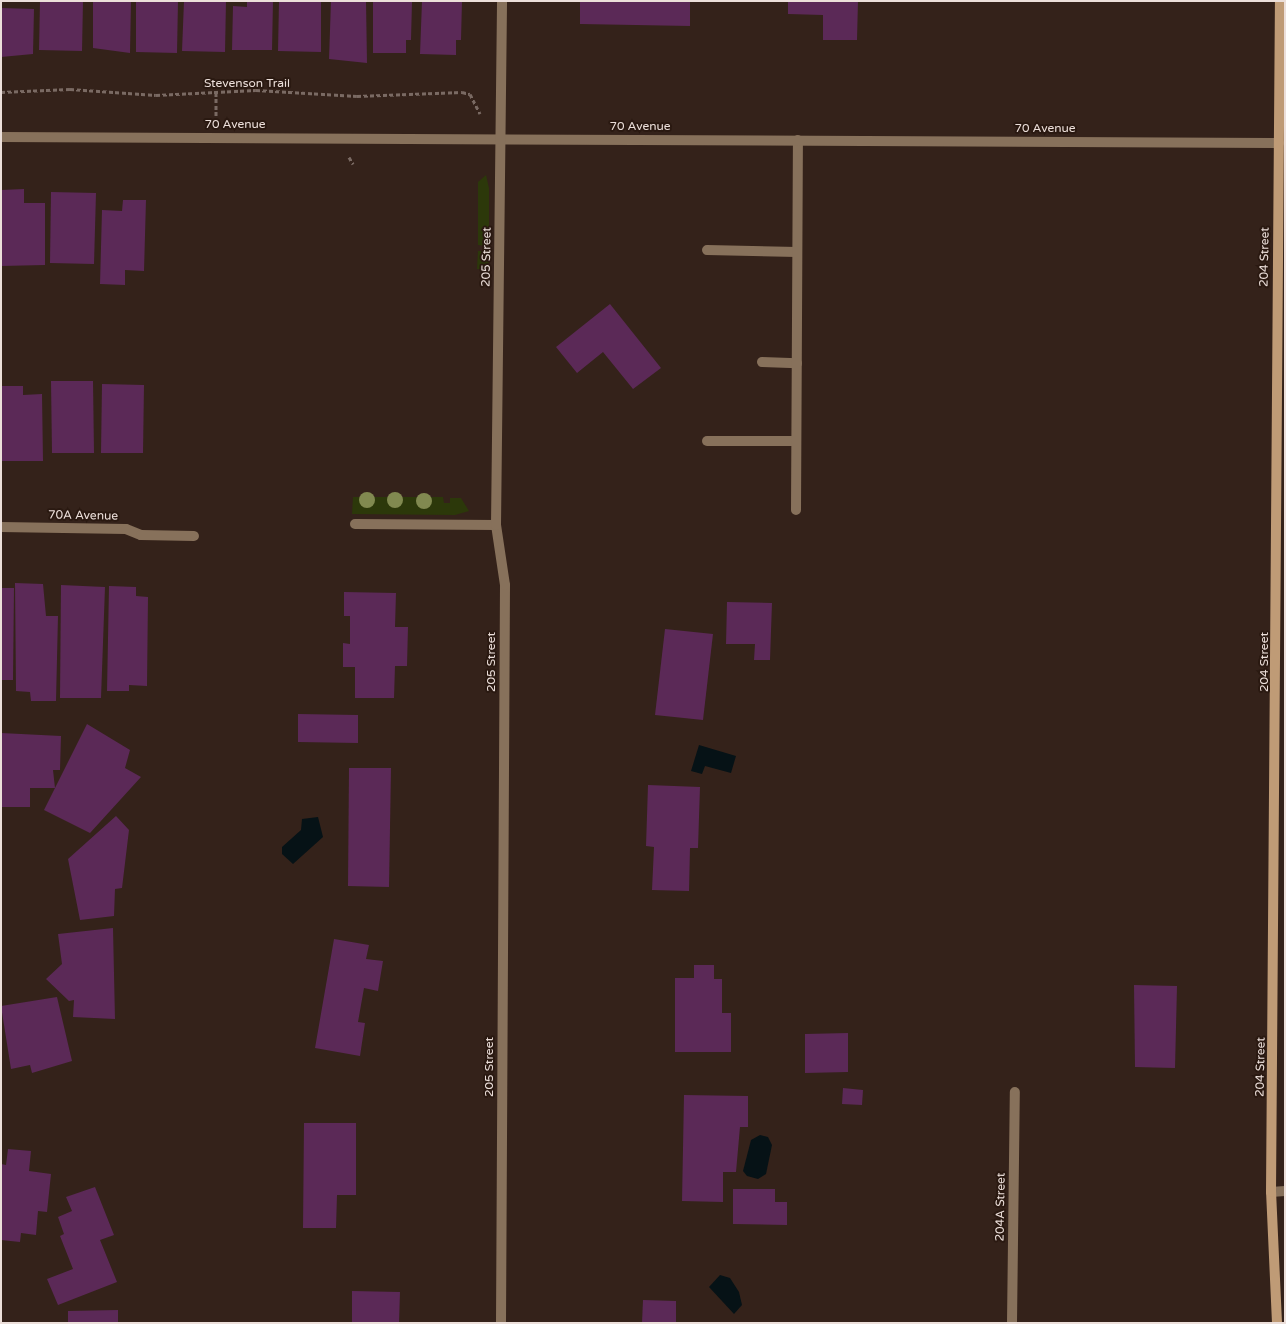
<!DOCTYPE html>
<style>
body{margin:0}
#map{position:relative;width:1286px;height:1324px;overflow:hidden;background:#34221a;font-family:"Varela Round",sans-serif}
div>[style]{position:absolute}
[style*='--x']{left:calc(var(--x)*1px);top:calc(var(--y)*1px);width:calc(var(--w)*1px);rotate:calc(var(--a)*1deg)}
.green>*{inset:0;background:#2c380a}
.water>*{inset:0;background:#061216}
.building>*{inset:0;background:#5b2957}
.path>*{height:3px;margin-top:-1.5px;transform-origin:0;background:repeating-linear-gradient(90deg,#7a6a63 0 4px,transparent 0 6.5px)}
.lane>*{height:10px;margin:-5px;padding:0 5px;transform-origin:5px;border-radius:5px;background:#87715b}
.street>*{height:10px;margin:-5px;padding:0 5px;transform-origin:5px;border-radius:5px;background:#87715b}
.secondary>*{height:10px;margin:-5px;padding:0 5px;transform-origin:5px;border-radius:5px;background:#bf9b76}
.trees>*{width:16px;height:16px;margin:-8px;border-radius:50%;background:#818950}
span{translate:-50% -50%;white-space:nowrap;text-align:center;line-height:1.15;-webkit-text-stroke:4px #2a1911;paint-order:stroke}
.street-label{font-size:12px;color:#ecdfda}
.frame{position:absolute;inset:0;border:2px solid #ecdfda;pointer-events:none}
</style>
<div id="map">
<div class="green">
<div style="clip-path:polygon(486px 175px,489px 188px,489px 270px,477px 269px,478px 251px,484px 251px,485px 246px,478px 245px,478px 182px)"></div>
<div style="clip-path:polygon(353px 497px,443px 497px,444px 503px,450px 503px,450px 498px,461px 498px,469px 511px,455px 515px,352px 514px)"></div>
</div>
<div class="water">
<div style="clip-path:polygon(699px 745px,736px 756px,731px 773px,705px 766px,702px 774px,691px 771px)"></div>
<div style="clip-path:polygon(318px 817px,323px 837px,293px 864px,282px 854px,282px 847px,301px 830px,302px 819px)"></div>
<div style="clip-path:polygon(760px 1135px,768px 1137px,772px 1145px,766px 1174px,758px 1179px,747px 1176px,743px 1171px,751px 1140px)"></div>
<div style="clip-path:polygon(720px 1275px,730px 1278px,739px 1292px,742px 1305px,734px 1314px,709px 1287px)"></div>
</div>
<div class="building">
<div style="clip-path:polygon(40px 1px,83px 1px,82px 51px,39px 50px)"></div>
<div style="clip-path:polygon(93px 1px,131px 1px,130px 53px,93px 48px)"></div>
<div style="clip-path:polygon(136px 1px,178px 1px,177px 53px,136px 52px)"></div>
<div style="clip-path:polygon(184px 1px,226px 1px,225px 52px,182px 51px)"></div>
<div style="clip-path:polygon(247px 1px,273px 1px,272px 50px,232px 50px,233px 6px,247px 7px)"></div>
<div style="clip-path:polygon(279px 1px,321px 1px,321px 52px,278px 51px)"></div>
<div style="clip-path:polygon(331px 1px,366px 1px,367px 63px,329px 59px)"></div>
<div style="clip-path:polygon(373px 1px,412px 2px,411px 40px,406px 40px,406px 53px,373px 53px)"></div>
<div style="clip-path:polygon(422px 1px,462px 1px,461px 40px,456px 40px,456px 55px,420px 54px)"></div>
<div style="clip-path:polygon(580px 1px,690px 1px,690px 26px,580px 24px)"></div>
<div style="clip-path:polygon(788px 1px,858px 1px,857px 40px,823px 40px,823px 15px,788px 14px)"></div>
<div style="clip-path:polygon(1px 8px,34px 9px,33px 54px,1px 57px)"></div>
<div style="clip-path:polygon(24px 189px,24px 203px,45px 203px,45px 265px,1px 266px,1px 190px)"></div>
<div style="clip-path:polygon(51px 192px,96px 193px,94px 264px,50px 263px)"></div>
<div style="clip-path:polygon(123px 200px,146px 200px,144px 271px,125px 270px,125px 285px,100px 284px,102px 210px,122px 211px)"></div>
<div style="clip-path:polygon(610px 304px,661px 368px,633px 389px,603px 352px,577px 373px,556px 347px)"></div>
<div style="clip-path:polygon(51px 381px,93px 381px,94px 453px,52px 453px)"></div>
<div style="clip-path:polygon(102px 384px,144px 385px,143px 453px,101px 453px)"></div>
<div style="clip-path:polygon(1px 386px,23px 386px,23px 395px,42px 394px,43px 461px,1px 461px)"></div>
<div style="clip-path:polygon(15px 583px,43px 584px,46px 616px,58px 616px,56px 701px,31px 701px,30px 692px,16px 691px)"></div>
<div style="clip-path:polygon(61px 585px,105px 587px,101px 698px,60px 698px)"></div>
<div style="clip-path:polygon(109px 586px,136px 587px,136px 596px,148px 597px,147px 686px,129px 685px,129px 691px,107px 691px)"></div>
<div style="clip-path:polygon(1px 588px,14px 588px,13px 680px,1px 680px)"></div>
<div style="clip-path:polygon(344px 592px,396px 593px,395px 627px,408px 627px,407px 666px,395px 666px,394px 698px,355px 698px,355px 667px,343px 667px,343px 643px,350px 644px,350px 616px,344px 616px)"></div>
<div style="clip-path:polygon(727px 602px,772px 603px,770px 660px,754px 660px,755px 644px,726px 644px)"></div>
<div style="clip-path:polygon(665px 629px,713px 634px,703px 720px,655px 715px)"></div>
<div style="clip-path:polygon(298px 714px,358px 715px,358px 743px,298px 742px)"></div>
<div style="clip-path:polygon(87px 724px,130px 750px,125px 768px,141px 777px,90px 833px,44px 810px,55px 788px,30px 788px,30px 807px,1px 807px,1px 733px,61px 736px,60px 770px,53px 770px,55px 788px)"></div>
<div style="clip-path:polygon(349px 768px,391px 768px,389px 887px,348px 886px)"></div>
<div style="clip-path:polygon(648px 785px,700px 787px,698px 848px,690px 848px,689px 891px,652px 890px,654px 847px,646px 846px)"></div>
<div style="clip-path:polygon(116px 816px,129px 830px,122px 888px,115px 889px,114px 916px,80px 920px,68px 859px)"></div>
<div style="clip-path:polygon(113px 928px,115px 1019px,73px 1017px,74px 1000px,69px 1001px,46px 979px,62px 964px,58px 934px)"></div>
<div style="clip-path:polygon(334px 939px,369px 945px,366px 959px,383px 961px,378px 991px,364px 988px,358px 1022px,365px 1023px,360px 1056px,315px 1048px)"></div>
<div style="clip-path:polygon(694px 965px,714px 965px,714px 979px,722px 979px,722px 1013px,731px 1013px,731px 1052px,675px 1052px,675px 978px,694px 978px)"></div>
<div style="clip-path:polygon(1134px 985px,1177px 986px,1175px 1068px,1135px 1067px)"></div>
<div style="clip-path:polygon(57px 997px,72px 1061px,32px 1073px,30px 1065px,11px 1069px,1px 1006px)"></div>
<div style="clip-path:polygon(848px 1033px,848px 1072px,805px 1073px,805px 1034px)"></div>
<div style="clip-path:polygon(843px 1088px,863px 1090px,862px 1105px,842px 1104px)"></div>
<div style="clip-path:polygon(684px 1095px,748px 1096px,748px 1127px,740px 1127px,736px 1172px,723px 1172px,723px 1202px,682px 1201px)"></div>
<div style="clip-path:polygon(304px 1123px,356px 1123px,356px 1195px,337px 1195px,336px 1228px,303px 1228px)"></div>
<div style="clip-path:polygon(8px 1149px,31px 1151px,29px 1171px,51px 1174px,47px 1212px,38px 1211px,36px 1235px,21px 1233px,20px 1242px,1px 1240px,1px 1164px,6px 1165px)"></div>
<div style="clip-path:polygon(95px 1187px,114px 1235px,100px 1240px,117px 1282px,58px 1305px,47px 1279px,73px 1269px,60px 1236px,64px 1234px,58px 1217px,72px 1211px,66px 1197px)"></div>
<div style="clip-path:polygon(733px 1189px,775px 1189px,775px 1202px,787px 1202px,787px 1225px,733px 1224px)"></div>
<div style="clip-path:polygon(352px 1291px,400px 1292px,399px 1323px,352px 1323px)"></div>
<div style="clip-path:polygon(643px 1300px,676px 1301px,676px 1323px,642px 1323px)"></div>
<div style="clip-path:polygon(118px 1310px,118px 1323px,68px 1323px,68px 1311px)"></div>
</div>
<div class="path">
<div style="--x:1;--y:92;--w:69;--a:-2.5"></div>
<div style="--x:70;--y:89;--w:86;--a:4"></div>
<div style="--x:156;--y:95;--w:100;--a:-2.9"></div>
<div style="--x:256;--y:90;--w:101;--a:3.4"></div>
<div style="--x:357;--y:96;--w:105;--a:-2.2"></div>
<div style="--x:462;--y:92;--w:8;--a:14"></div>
<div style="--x:470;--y:94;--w:22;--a:63"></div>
<div style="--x:216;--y:92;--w:29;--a:90"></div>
<div style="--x:349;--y:157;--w:8;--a:60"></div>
</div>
<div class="lane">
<div style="--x:707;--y:250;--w:90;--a:1.3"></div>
<div style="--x:762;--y:362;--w:35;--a:2"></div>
<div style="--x:707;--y:441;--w:89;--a:0"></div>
<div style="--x:796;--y:510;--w:370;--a:-89.7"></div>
<div style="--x:355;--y:524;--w:141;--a:0.4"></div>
</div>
<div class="street">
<div style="--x:1;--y:137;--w:1278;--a:0.27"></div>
<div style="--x:1;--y:527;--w:125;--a:0.9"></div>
<div style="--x:126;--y:529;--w:16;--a:22"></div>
<div style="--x:141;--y:535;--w:53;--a:1.1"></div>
<div style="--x:1271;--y:1192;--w:14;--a:-4"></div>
<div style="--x:501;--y:1323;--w:738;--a:-89.69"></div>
<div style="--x:505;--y:585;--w:61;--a:-98.5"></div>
<div style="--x:496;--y:525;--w:524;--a:-89.34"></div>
<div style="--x:1012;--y:1323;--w:231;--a:-89.3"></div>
</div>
<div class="secondary">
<div style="--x:1277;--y:1323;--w:131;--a:-92.6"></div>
<div style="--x:1271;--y:1192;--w:1191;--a:-89.57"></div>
</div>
<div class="trees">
<div style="left:367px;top:500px"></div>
<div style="left:395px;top:500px"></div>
<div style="left:424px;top:501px"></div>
</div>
<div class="street-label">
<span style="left:247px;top:84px">Stevenson Trail</span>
<span style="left:235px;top:125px">70 Avenue</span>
<span style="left:640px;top:127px">70 Avenue</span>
<span style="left:1045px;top:129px">70 Avenue</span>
<span style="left:487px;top:257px;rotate:-89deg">205 Street</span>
<span style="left:1265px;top:257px;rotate:-89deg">204 Street</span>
<span style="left:83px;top:516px;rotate:1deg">70A Avenue</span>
<span style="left:492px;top:662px;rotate:-90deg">205 Street</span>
<span style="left:1265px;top:662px;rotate:-90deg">204 Street</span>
<span style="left:490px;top:1067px;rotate:-90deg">205 Street</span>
<span style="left:1261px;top:1067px;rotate:-89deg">204 Street</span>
<span style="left:1001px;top:1207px;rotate:-89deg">204A Street</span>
</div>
<div class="frame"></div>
</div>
